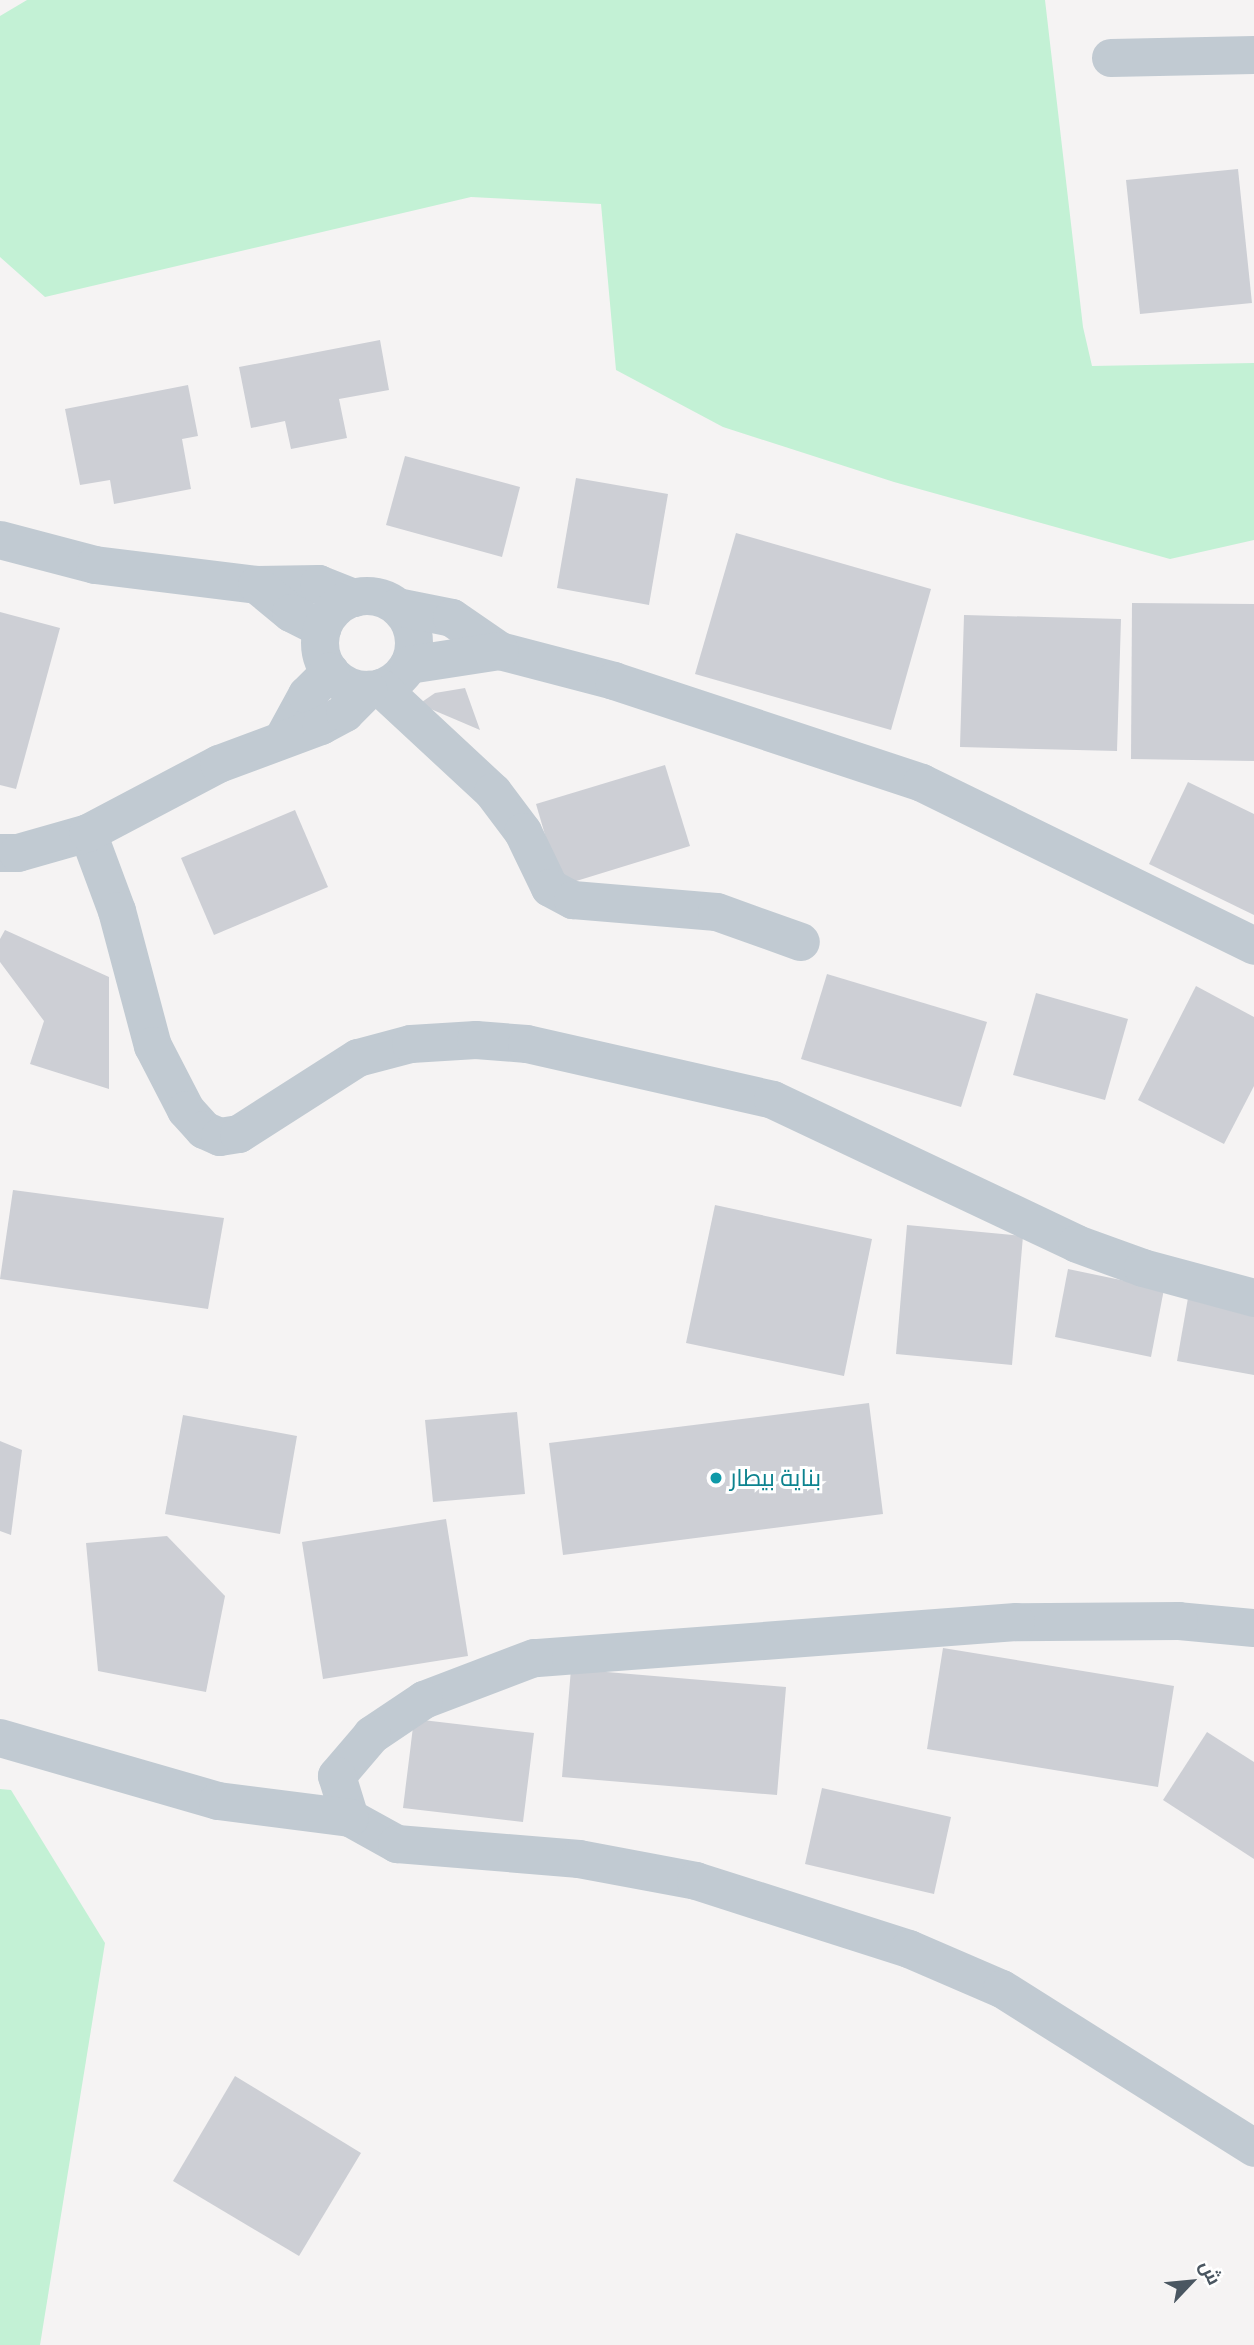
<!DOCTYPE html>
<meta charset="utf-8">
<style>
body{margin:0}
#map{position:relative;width:1254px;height:2345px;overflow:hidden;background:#f5f3f3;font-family:Cabin,Cairo,sans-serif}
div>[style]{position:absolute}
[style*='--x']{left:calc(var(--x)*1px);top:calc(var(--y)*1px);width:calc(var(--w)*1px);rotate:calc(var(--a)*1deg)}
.green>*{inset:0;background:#c3f1d5}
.building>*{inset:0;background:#cdcfd5}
.minor>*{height:38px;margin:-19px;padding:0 19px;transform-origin:19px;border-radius:19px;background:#c1cad2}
.minor>.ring{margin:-19px;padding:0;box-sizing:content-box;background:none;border:38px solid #c1cad2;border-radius:50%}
.dots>*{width:19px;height:19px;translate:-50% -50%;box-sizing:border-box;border:4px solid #fff;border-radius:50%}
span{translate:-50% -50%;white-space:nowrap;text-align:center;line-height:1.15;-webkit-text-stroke:6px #fff;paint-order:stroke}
.culture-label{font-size:24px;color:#0d838f}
.left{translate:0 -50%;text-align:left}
.north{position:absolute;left:1156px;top:2247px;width:70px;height:70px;-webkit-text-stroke:5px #fff;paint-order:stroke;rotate:64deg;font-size:19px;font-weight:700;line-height:28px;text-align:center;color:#4a5661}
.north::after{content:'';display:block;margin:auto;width:24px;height:32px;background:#4a5661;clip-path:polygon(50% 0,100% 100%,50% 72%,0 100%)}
</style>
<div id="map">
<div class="green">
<div style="clip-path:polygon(27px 0,1045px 0,1083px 327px,1092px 366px,1254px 363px,1254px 540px,1170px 559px,894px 482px,723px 427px,616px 370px,601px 204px,471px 197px,45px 297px,0 257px,0 16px)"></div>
<div style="clip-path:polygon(0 1789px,11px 1790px,105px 1943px,40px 2345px,0 2345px)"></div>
</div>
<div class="building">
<div style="clip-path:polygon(1238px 169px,1252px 303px,1140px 314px,1126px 180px)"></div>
<div style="clip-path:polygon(380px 340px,389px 390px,339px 399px,347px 438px,291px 449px,285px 421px,251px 428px,239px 367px)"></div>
<div style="clip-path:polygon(188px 385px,198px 436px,182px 439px,191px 489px,114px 504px,110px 480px,80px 485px,65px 409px)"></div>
<div style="clip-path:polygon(405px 456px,520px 487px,502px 557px,386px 525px)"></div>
<div style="clip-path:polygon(576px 478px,668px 494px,649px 605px,557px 588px)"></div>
<div style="clip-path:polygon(736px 533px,931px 589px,891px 730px,695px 674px)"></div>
<div style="clip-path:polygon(1132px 603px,1254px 604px,1254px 761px,1131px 759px)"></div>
<div style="clip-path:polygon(0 612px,60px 628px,16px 789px,0 785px)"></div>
<div style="clip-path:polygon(964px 615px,1121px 619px,1117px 751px,960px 747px)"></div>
<div style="clip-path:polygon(465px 688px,480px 730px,419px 704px,435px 693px)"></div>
<div style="clip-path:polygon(665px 765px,690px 846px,560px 886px,536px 804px)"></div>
<div style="clip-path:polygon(1188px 782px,1254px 814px,1254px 915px,1149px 864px)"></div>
<div style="clip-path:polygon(295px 810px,328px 887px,214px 935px,181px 858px)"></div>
<div style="clip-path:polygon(5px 930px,109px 977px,109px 1089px,30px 1064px,44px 1021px,0 962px,0 939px)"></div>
<div style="clip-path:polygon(827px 974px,987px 1022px,961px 1107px,801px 1059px)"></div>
<div style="clip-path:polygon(1196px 986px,1254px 1017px,1254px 1086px,1224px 1144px,1138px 1100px)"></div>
<div style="clip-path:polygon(1036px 993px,1128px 1019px,1105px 1100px,1013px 1075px)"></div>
<div style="clip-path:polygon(13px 1190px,224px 1218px,208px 1309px,0 1279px)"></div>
<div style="clip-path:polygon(715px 1205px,872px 1239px,844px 1376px,686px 1343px)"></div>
<div style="clip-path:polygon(907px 1225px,1023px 1236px,1012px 1365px,896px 1354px)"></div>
<div style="clip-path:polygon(1068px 1269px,1164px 1289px,1151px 1357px,1055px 1337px)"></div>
<div style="clip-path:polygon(1188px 1298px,1254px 1310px,1254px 1375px,1177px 1361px)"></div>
<div style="clip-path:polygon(869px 1403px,883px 1514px,563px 1555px,549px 1443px)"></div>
<div style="clip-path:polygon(517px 1412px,525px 1494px,433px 1502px,425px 1420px)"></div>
<div style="clip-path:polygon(183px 1415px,297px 1436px,280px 1534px,165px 1514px)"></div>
<div style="clip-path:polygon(0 1441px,22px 1450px,11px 1535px,0 1531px)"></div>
<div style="clip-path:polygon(446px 1519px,468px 1656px,323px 1679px,302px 1542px)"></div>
<div style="clip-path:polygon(167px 1536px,225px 1596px,206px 1692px,98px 1671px,86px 1543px)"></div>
<div style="clip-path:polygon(943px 1648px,1174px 1686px,1158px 1787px,927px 1749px)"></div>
<div style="clip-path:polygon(571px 1669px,786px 1687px,777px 1795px,562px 1777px)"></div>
<div style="clip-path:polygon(414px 1719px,534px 1733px,523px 1822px,403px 1808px)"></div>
<div style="clip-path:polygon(1207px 1732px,1254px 1762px,1254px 1859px,1163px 1800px)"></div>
<div style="clip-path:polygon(822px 1788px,951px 1817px,934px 1894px,805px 1864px)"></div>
<div style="clip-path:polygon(235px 2076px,361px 2153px,299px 2256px,173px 2181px)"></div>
</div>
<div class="minor">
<div style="--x:1111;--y:58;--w:143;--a:-1.2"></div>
<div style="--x:0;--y:540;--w:98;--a:14.7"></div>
<div style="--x:95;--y:565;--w:163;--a:7"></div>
<div style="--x:257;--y:585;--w:62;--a:-0.9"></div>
<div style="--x:319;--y:584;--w:38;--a:22"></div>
<div style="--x:257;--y:585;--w:44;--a:39.5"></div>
<div style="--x:291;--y:613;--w:35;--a:27"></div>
<div class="ring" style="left:320px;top:596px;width:56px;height:56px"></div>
<div style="--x:398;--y:607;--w:55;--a:11.5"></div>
<div style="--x:452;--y:618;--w:58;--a:34.5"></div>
<div style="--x:500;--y:651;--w:118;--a:14.7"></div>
<div style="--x:614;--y:681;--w:324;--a:18.3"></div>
<div style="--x:922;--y:783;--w:370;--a:26.1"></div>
<div style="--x:409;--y:665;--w:92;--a:-8.7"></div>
<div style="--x:381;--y:688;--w:153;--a:42.9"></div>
<div style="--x:493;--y:792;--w:50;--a:53.1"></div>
<div style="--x:523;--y:832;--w:62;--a:64.3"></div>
<div style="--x:550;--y:888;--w:26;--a:28"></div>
<div style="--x:573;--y:900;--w:144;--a:4.8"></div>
<div style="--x:717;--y:912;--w:89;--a:19.7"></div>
<div style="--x:284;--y:737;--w:48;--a:-61.3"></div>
<div style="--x:307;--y:695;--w:33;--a:-45"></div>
<div style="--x:88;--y:833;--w:83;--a:69.6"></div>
<div style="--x:117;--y:911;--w:140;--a:75.1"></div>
<div style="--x:153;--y:1046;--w:72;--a:62.7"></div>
<div style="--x:186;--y:1110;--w:27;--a:48"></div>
<div style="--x:204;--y:1130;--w:17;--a:24"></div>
<div style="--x:220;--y:1137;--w:19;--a:-9"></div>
<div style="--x:239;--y:1134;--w:141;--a:-32.6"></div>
<div style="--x:358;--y:1058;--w:55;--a:-14.8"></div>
<div style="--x:411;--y:1044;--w:65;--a:-3.5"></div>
<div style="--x:476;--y:1040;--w:51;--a:4.5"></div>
<div style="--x:527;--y:1044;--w:252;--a:12.8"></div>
<div style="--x:773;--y:1100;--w:336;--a:25.3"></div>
<div style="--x:1077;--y:1244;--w:70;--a:20"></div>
<div style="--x:1143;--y:1268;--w:115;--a:15.1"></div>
<div style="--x:0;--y:853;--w:18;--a:0"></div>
<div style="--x:18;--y:853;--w:73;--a:-15.9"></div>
<div style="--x:88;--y:833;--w:148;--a:-27.8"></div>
<div style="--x:219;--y:764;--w:109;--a:-20.4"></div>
<div style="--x:321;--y:726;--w:27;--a:-28"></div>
<div style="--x:345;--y:713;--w:33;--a:-45"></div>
<div style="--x:1254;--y:1628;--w:75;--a:-174.7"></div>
<div style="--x:1179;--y:1621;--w:163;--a:179.6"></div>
<div style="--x:1016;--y:1622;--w:483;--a:175.7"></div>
<div style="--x:534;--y:1658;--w:118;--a:159.1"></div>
<div style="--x:424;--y:1700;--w:63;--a:146.1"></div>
<div style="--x:372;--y:1735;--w:54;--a:130.5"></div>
<div style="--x:337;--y:1776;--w:44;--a:72.8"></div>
<div style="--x:350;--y:1818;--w:54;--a:29"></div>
<div style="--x:397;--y:1844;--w:183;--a:4.7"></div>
<div style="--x:579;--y:1859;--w:119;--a:10.6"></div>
<div style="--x:696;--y:1881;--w:224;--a:17.7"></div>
<div style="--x:909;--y:1949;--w:101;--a:23.3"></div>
<div style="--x:1002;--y:1989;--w:298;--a:32.2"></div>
<div style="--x:0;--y:1738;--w:227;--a:16.1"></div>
<div style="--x:218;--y:1801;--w:133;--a:7.3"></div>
</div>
<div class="dots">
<div style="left:716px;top:1478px;background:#0f9aa8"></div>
</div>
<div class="culture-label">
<span class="left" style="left:730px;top:1478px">بناية بيطار</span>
</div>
<div class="north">ش</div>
</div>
